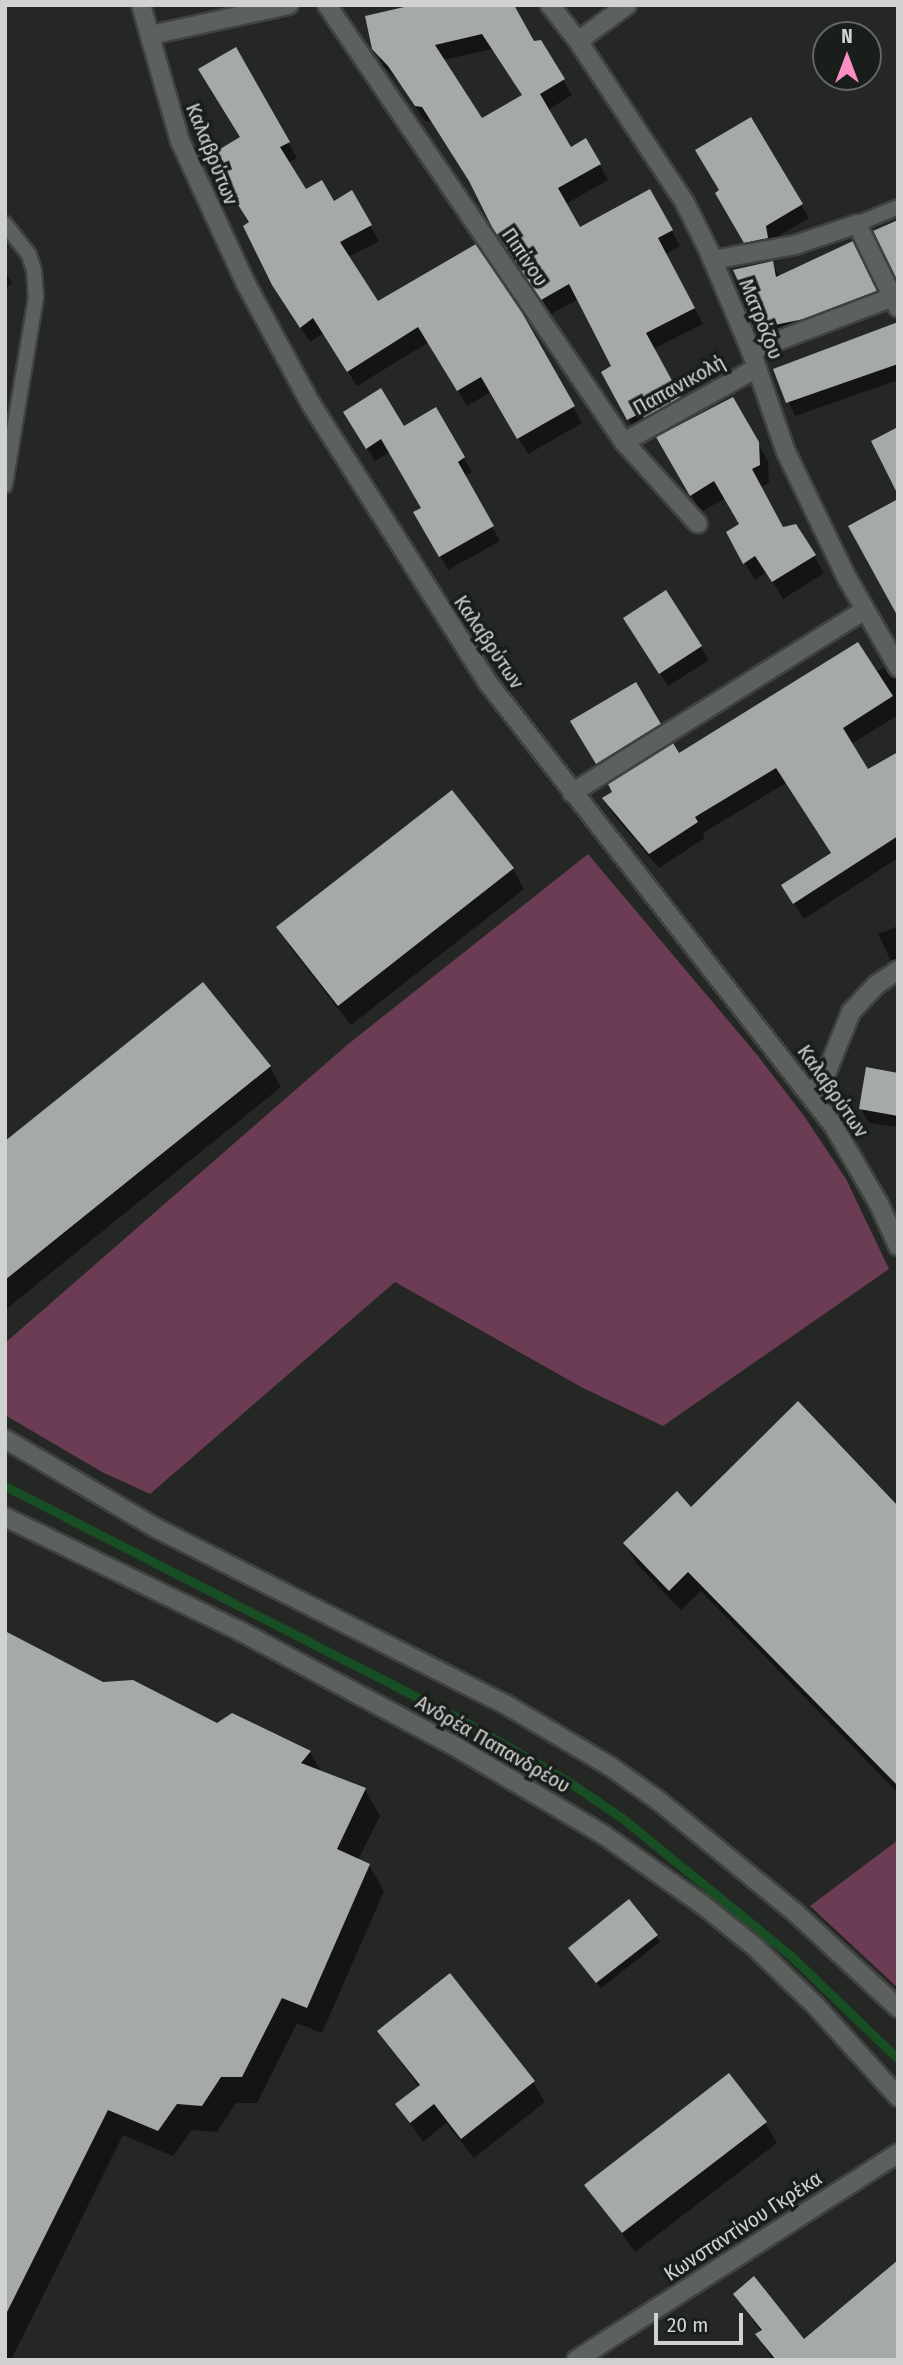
<!DOCTYPE html>
<meta charset="utf-8">
<style>
body{margin:0}
#map{position:relative;width:903px;height:2365px;overflow:hidden;background:#242724;font-family:"Fira Sans Condensed",sans-serif}
div>[style]{position:absolute}
[style*='--x']{left:calc(var(--x)*1px);top:calc(var(--y)*1px);width:calc(var(--w)*1px);rotate:calc(var(--a)*1deg)}
.green>*{inset:0;background:#6b3c53}
.shadow>*{inset:0;background:#0007}
.stream>*{height:9px;margin:-4.5px;padding:0 4.5px;transform-origin:4.5px;border-radius:4.5px;background:#184e24}
.building>*{inset:0;background:#a6aaa6}
.roads{filter:drop-shadow(2px 0 #404240) drop-shadow(-2px 0 #404240) drop-shadow(0 2px #404240) drop-shadow(0 -2px #404240)}
.service>*{height:14px;margin:-7px;padding:0 7px;transform-origin:7px;border-radius:7px;background:#5d615d}
.minor>*{height:18px;margin:-9px;padding:0 9px;transform-origin:9px;border-radius:9px;background:#5d615d}
.secondary>*{height:18px;margin:-9px;padding:0 9px;transform-origin:9px;border-radius:9px;background:#5d615d}
span{translate:-50% -50%;white-space:nowrap;text-align:center;line-height:1.15;-webkit-text-stroke:7px #1a1e1b;paint-order:stroke}
.street-label{font-size:21px;color:#d0d2d0}
.frame{position:absolute;inset:0;border:7px solid #d0d2d0;pointer-events:none}
.north{position:absolute;left:812px;top:21px;width:70px;height:70px;box-sizing:border-box;background:#1a1e1b;border:2px solid #636663;border-radius:50%;rotate:0deg;font-size:19px;font-weight:700;line-height:28px;text-align:center;color:#d0d2d0}
.north::after{content:'';display:block;margin:auto;width:24px;height:32px;background:#fb8fc4;clip-path:polygon(50% 0,100% 100%,50% 72%,0 100%)}
.scale{position:absolute;left:654px;top:2313px;width:89px;height:32px;box-sizing:border-box;border:4px solid #d0d2d0;border-top:0;padding-left:9px;font-size:21px;line-height:24px;white-space:nowrap;color:#d0d2d0;-webkit-text-stroke:5px #1a1e1b;paint-order:stroke}
</style>
<div id="map">
<div class="green">
<div style="clip-path:polygon(588px 854px,758px 1056px,804px 1116px,846px 1179px,889px 1269px,663px 1426px,583px 1388px,395px 1282px,150px 1494px,102px 1472px,5px 1415px,5px 1343px,347px 1045px)"></div>
<div style="clip-path:polygon(898px 1840px,898px 1988px,810px 1906px)"></div>
</div>
<div class="shadow">
<div style="clip-path:polygon(evenodd,417px 5px,533px 43px,563px 80px,572px 95px,548px 110px,570px 150px,586px 141px,608px 180px,566px 204px,580px 230px,650px 191px,680px 246px,666px 254px,703px 324px,653px 349px,688px 413px,637px 435px,603px 372px,614px 367px,579px 299px,551px 314px,507px 248px,475px 189px,433px 122px,425px 121px,399px 82px,383px 65px,374px 48px,417px 5px,493px 49px,524px 96px,481px 121px,443px 60px,493px 49px)"></div>
<div style="clip-path:polygon(236px 49px,297px 158px,288px 163px,305px 191px,333px 203px,351px 193px,379px 241px,348px 257px,377px 303px,520px 312px,582px 423px,528px 454px,491px 392px,467px 406px,429px 342px,357px 386px,324px 333px,310px 342px,283px 301px,233px 178px,242px 138px)"></div>
<div style="clip-path:polygon(750px 119px,809px 218px,772px 240px,775px 252px,754px 256px,717px 193px,722px 191px)"></div>
<div style="clip-path:polygon(860px 257px,883px 304px,770px 341px,762px 327px,772px 263px,780px 277px)"></div>
<div style="clip-path:polygon(5px 271px,12px 283px,5px 289px)"></div>
<div style="clip-path:polygon(898px 353px,898px 380px,795px 416px,775px 370px)"></div>
<div style="clip-path:polygon(732px 400px,768px 461px,769px 483px,761px 487px,783px 529px,814px 556px,824px 573px,783px 599px,767px 572px,755px 580px,745px 563px,728px 532px,741px 525px,726px 498px,701px 512px,658px 438px)"></div>
<div style="clip-path:polygon(435px 410px,472px 472px,464px 476px,500px 541px,448px 570px,416px 513px,424px 508px,390px 452px,375px 461px,345px 413px,404px 428px)"></div>
<div style="clip-path:polygon(633px 632px,701px 647px,709px 660px,668px 686px)"></div>
<div style="clip-path:polygon(884px 668px,891px 678px,898px 679px,898px 715px,851px 744px,868px 771px,898px 754px,898px 858px,804px 919px,792px 901px,832px 854px,786px 783px,703px 833px,705px 838px,659px 868px,613px 814px,604px 799px,678px 755px)"></div>
<div style="clip-path:polygon(635px 684px,668px 738px,605px 777px,573px 721px)"></div>
<div style="clip-path:polygon(513px 869px,524px 889px,351px 1025px,290px 947px,278px 927px)"></div>
<div style="clip-path:polygon(898px 926px,898px 975px,878px 934px)"></div>
<div style="clip-path:polygon(202px 985px,270px 1067px,281px 1087px,5px 1310px,5px 1143px)"></div>
<div style="clip-path:polygon(898px 1074px,898px 1127px,869px 1123px,861px 1109px)"></div>
<div style="clip-path:polygon(898px 1508px,898px 1793px,701px 1591px,681px 1610px,637px 1564px,625px 1544px,691px 1509px)"></div>
<div style="clip-path:polygon(5px 1633px,102px 1683px,217px 1725px,310px 1752px,322px 1773px,365px 1790px,380px 1816px,358px 1860px,369px 1865px,384px 1891px,322px 2033px,297px 2023px,257px 2103px,236px 2103px,217px 2132px,192px 2130px,173px 2156px,123px 2135px,11px 2360px,5px 2360px)"></div>
<div style="clip-path:polygon(656px 1936px,660px 1942px,601px 1988px,574px 1954px)"></div>
<div style="clip-path:polygon(380px 2031px,533px 2082px,545px 2102px,474px 2158px,446px 2123px,423px 2142px,397px 2104px,419px 2087px)"></div>
<div style="clip-path:polygon(765px 2123px,777px 2143px,635px 2252px,587px 2185px)"></div>
<div style="clip-path:polygon(735px 2294px,803px 2341px,898px 2360px,773px 2360px,757px 2335px,761px 2332px)"></div>
</div>
<div class="stream">
<div style="--x:5;--y:1486;--w:511;--a:27.12"></div>
<div style="--x:460;--y:1719;--w:126;--a:30"></div>
<div style="--x:569;--y:1782;--w:64;--a:34.2"></div>
<div style="--x:622;--y:1818;--w:217;--a:39.2"></div>
<div style="--x:790;--y:1955;--w:150;--a:43.9"></div>
</div>
<div class="building">
<div style="clip-path:polygon(evenodd,413px 5px,514px 5px,534px 41px,541px 40px,565px 79px,540px 94px,571px 147px,586px 138px,601px 164px,558px 188px,580px 227px,650px 189px,673px 230px,658px 238px,695px 308px,646px 333px,681px 397px,644px 418px,641px 413px,627px 420px,601px 372px,611px 366px,569px 284px,541px 300px,495px 233px,469px 181px,422px 107px,415px 106px,388px 66px,372px 49px,365px 16px,413px 5px,482px 34px,522px 95px,482px 118px,435px 45px,482px 34px)"></div>
<div style="clip-path:polygon(236px 47px,290px 142px,280px 147px,306px 189px,322px 180px,334px 201px,352px 190px,372px 225px,340px 242px,378px 301px,476px 244px,521px 311px,575px 406px,517px 439px,481px 377px,457px 391px,418px 327px,347px 372px,313px 318px,300px 328px,272px 285px,243px 226px,249px 222px,223px 181px,230px 178px,215px 152px,240px 137px,198px 69px)"></div>
<div style="clip-path:polygon(751px 117px,803px 204px,766px 226px,768px 238px,744px 243px,715px 193px,719px 190px,695px 150px)"></div>
<div style="clip-path:polygon(898px 220px,898px 282px,873px 231px)"></div>
<div style="clip-path:polygon(853px 241px,877px 291px,804px 319px,760px 328px,733px 270px,773px 261px,776px 277px)"></div>
<div style="clip-path:polygon(898px 322px,898px 364px,786px 403px,773px 369px)"></div>
<div style="clip-path:polygon(381px 388px,404px 426px,436px 407px,465px 457px,458px 462px,494px 526px,439px 557px,413px 512px,421px 508px,381px 439px,366px 449px,343px 412px)"></div>
<div style="clip-path:polygon(733px 397px,759px 442px,760px 465px,752px 469px,783px 527px,796px 524px,816px 555px,772px 582px,755px 556px,743px 564px,726px 532px,739px 524px,714px 481px,690px 496px,656px 437px)"></div>
<div style="clip-path:polygon(898px 427px,898px 495px,871px 441px)"></div>
<div style="clip-path:polygon(898px 499px,898px 617px,848px 526px)"></div>
<div style="clip-path:polygon(666px 590px,702px 646px,659px 674px,623px 618px)"></div>
<div style="clip-path:polygon(858px 642px,893px 696px,843px 728px,868px 769px,898px 752px,898px 836px,793px 904px,781px 885px,831px 853px,776px 768px,695px 817px,698px 822px,649px 854px,602px 798px,612px 792px,608px 784px,673px 743px,679px 753px)"></div>
<div style="clip-path:polygon(636px 682px,661px 724px,596px 764px,570px 721px)"></div>
<div style="clip-path:polygon(452px 790px,514px 868px,338px 1006px,276px 927px)"></div>
<div style="clip-path:polygon(203px 982px,271px 1066px,5px 1280px,5px 1141px)"></div>
<div style="clip-path:polygon(866px 1067px,898px 1073px,898px 1116px,859px 1109px)"></div>
<div style="clip-path:polygon(798px 1401px,898px 1506px,898px 1786px,688px 1572px,669px 1591px,623px 1543px,677px 1491px,691px 1507px)"></div>
<div style="clip-path:polygon(5px 1631px,103px 1682px,133px 1680px,217px 1723px,232px 1713px,311px 1751px,301px 1763px,366px 1788px,337px 1849px,370px 1864px,307px 2008px,282px 1998px,242px 2077px,221px 2077px,202px 2106px,177px 2104px,158px 2131px,108px 2110px,5px 2316px)"></div>
<div style="clip-path:polygon(629px 1899px,658px 1935px,596px 1983px,568px 1948px)"></div>
<div style="clip-path:polygon(450px 1973px,535px 2081px,461px 2139px,434px 2104px,410px 2123px,395px 2104px,420px 2085px,377px 2031px)"></div>
<div style="clip-path:polygon(729px 2073px,767px 2122px,622px 2233px,584px 2185px)"></div>
<div style="clip-path:polygon(898px 2260px,898px 2360px,776px 2360px,755px 2334px,762px 2330px,733px 2294px,754px 2276px,804px 2339px)"></div>
</div>
<div class="roads">
<div class="service">
<div style="--x:5;--y:224;--w:39;--a:52"></div>
<div style="--x:29;--y:255;--w:16;--a:72"></div>
<div style="--x:34;--y:270;--w:27;--a:86"></div>
<div style="--x:36;--y:297;--w:191;--a:99.4"></div>
<div style="--x:857;--y:224;--w:44;--a:-22.5"></div>
</div>
<div class="minor">
<div style="--x:141;--y:5;--w:141;--a:74"></div>
<div style="--x:180;--y:141;--w:157;--a:65.2"></div>
<div style="--x:246;--y:284;--w:136;--a:61.6"></div>
<div style="--x:311;--y:404;--w:332;--a:57.6"></div>
<div style="--x:489;--y:684;--w:559;--a:52.04"></div>
<div style="--x:833;--y:1125;--w:91;--a:59.8"></div>
<div style="--x:879;--y:1204;--w:46;--a:65.7"></div>
<div style="--x:327;--y:5;--w:528;--a:55.8"></div>
<div style="--x:624;--y:442;--w:110;--a:47.9"></div>
<div style="--x:550;--y:5;--w:46;--a:52.1"></div>
<div style="--x:578;--y:41;--w:192;--a:56.5"></div>
<div style="--x:684;--y:201;--w:54;--a:63.4"></div>
<div style="--x:708;--y:249;--w:111;--a:67.1"></div>
<div style="--x:751;--y:351;--w:107;--a:70.9"></div>
<div style="--x:786;--y:452;--w:140;--a:64.2"></div>
<div style="--x:847;--y:578;--w:103;--a:60.2"></div>
<div style="--x:151;--y:35;--w:141;--a:-12.3"></div>
<div style="--x:578;--y:41;--w:61;--a:-36.3"></div>
<div style="--x:712;--y:260;--w:84;--a:-10.2"></div>
<div style="--x:795;--y:245;--w:65;--a:-18.7"></div>
<div style="--x:857;--y:224;--w:93;--a:64"></div>
<div style="--x:751;--y:351;--w:152;--a:-20.8"></div>
<div style="--x:624;--y:442;--w:152;--a:-29.1"></div>
<div style="--x:572;--y:793;--w:345;--a:-32"></div>
<div style="--x:811;--y:1096;--w:27;--a:-56"></div>
<div style="--x:826;--y:1074;--w:67;--a:-68"></div>
<div style="--x:851;--y:1012;--w:37;--a:-47"></div>
<div style="--x:876;--y:985;--w:27;--a:-34"></div>
<div style="--x:576;--y:2360;--w:383;--a:-32.7"></div>
</div>
<div class="secondary">
<div style="--x:5;--y:1439;--w:175;--a:30.5"></div>
<div style="--x:156;--y:1528;--w:391;--a:26.8"></div>
<div style="--x:505;--y:1704;--w:123;--a:30.7"></div>
<div style="--x:611;--y:1767;--w:59;--a:35.3"></div>
<div style="--x:659;--y:1801;--w:178;--a:39.3"></div>
<div style="--x:797;--y:1914;--w:138;--a:42.9"></div>
<div style="--x:5;--y:1517;--w:261;--a:25.9"></div>
<div style="--x:240;--y:1631;--w:247;--a:28.2"></div>
<div style="--x:458;--y:1748;--w:170;--a:30.8"></div>
<div style="--x:604;--y:1835;--w:121;--a:35.3"></div>
<div style="--x:703;--y:1905;--w:67;--a:38.9"></div>
<div style="--x:755;--y:1947;--w:83;--a:44"></div>
<div style="--x:815;--y:2005;--w:124;--a:47.9"></div>
</div>
</div>
<div class="street-label">
<span style="left:212px;top:154px;rotate:68deg">Καλαβρύτων</span>
<span style="left:525px;top:257px;rotate:56deg">Πιπίνου</span>
<span style="left:761px;top:319px;rotate:68deg">Ματρόζου</span>
<span style="left:679px;top:385px;rotate:-29deg">Παπανικολή</span>
<span style="left:489px;top:642px;rotate:56deg">Καλαβρύτων</span>
<span style="left:833px;top:1091px;rotate:55deg">Καλαβρύτων</span>
<span style="left:493px;top:1744px;rotate:30deg">Ανδρέα Παπανδρέου</span>
<span style="left:743px;top:2226px;rotate:-33deg">Κωνσταντίνου Γκρέκα</span>
</div>
<div class="frame"></div>
<div class="north">N</div>
<div class="scale">20 m</div>
</div>
